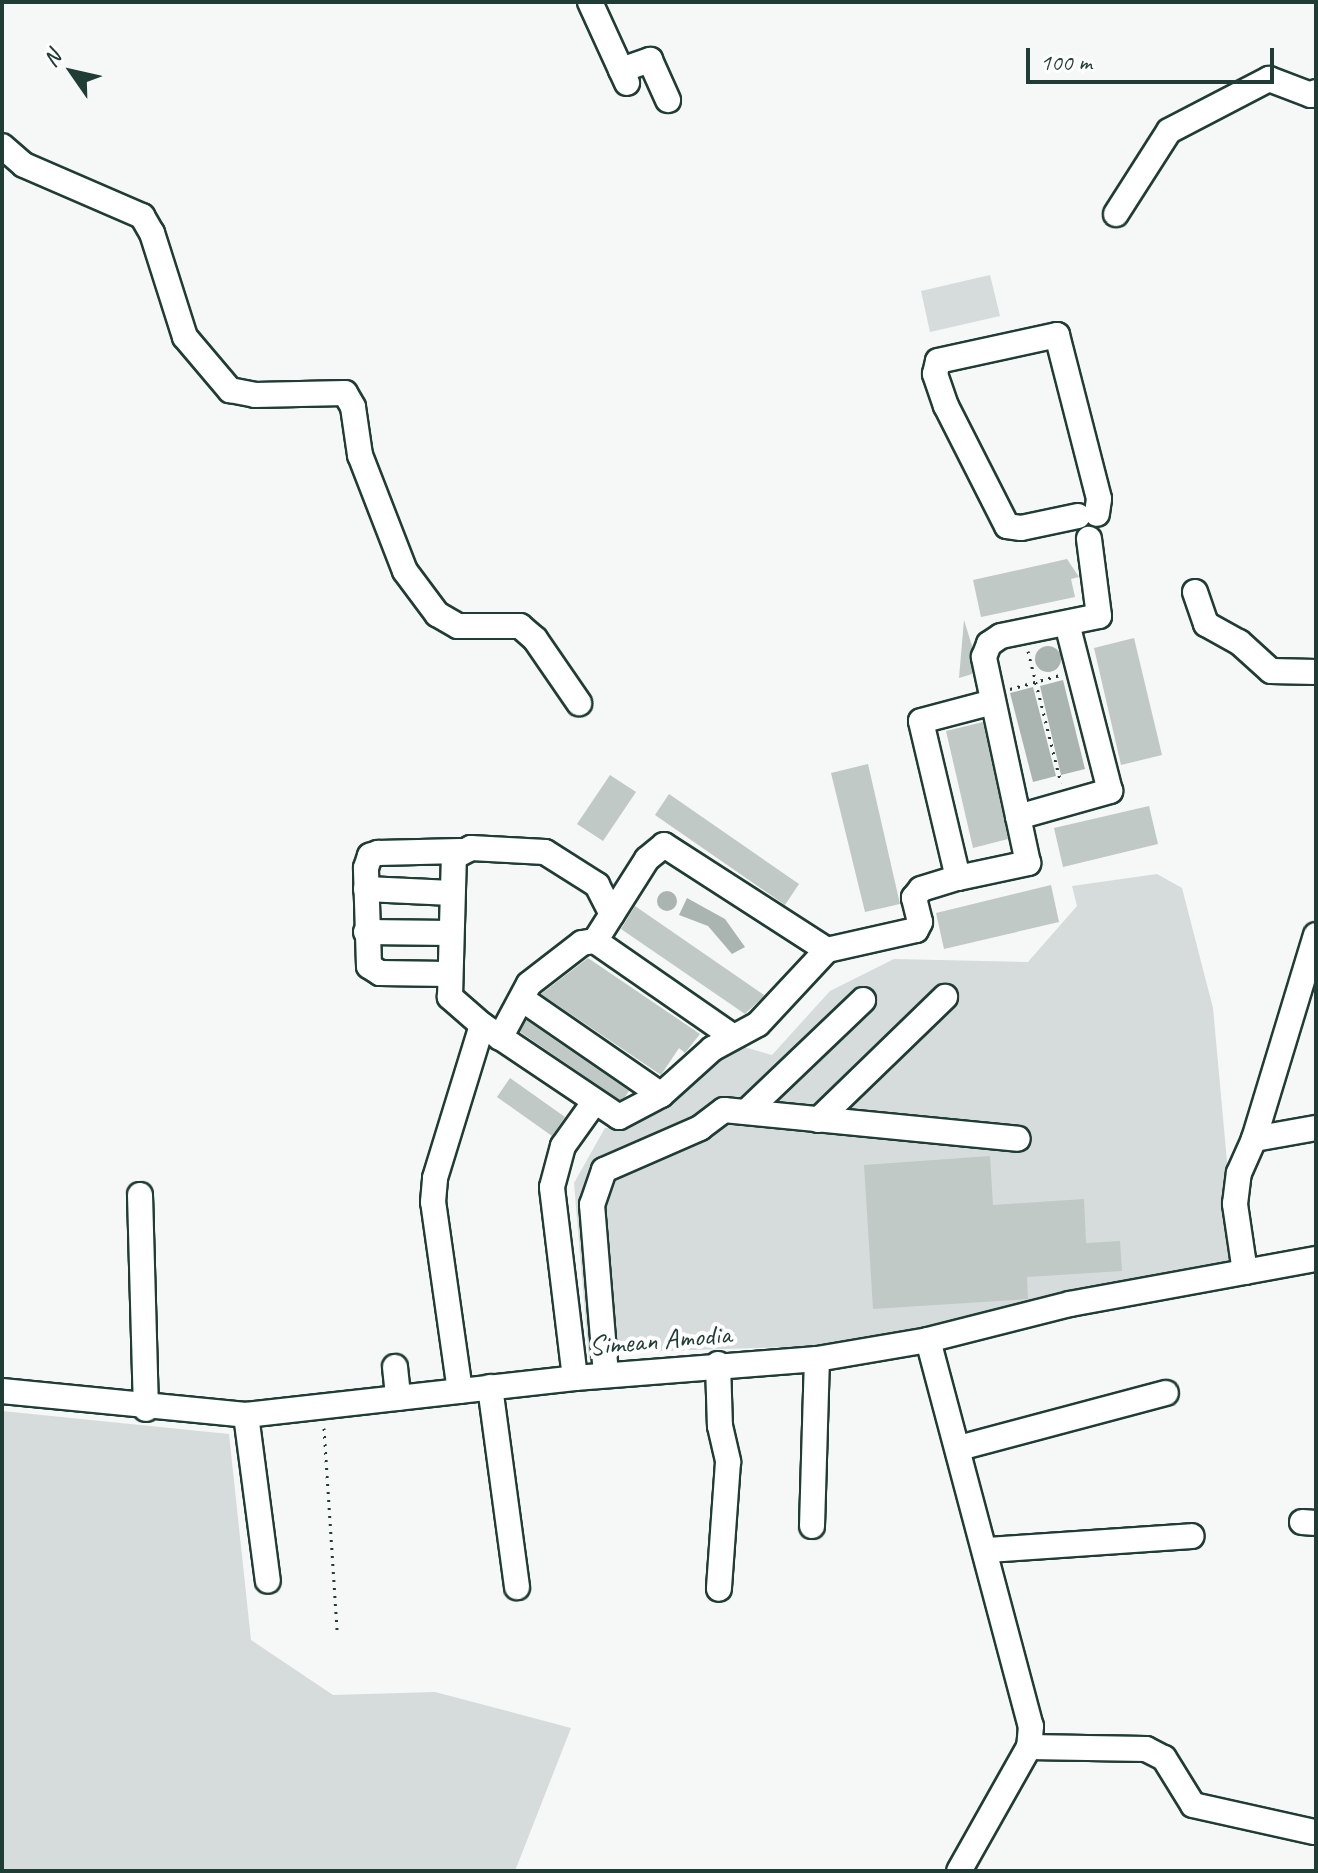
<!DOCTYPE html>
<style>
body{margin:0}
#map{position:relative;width:1318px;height:1873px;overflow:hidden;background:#f6f7f7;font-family:Caveat,sans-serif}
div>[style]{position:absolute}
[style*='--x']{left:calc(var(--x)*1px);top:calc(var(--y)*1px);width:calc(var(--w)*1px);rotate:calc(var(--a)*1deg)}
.green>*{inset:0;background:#d6dcdb}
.water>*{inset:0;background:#aab5b1}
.round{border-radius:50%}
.building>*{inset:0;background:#c0c9c6}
.path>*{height:3px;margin-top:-1.5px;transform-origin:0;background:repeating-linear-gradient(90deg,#1f3d34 0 2px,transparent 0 8px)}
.roads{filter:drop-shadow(2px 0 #1f3d34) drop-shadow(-2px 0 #1f3d34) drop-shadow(0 2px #1f3d34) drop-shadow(0 -2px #1f3d34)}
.minor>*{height:24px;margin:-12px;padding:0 12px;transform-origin:12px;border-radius:12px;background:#fff}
span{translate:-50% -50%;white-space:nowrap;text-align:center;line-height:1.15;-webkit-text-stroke:8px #fff;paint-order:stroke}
.street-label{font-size:28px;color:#1f3d34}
.frame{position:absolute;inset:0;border:4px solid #1f3d34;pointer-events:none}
.north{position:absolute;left:32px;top:32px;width:80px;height:80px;-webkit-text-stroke:6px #fff;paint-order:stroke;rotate:304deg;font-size:22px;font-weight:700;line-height:32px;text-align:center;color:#1f3d34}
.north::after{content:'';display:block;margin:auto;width:28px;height:36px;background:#1f3d34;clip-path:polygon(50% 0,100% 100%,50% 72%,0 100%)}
.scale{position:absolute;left:1026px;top:48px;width:248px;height:36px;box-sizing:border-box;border:4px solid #1f3d34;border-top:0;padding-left:10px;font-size:24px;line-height:28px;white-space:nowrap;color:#1f3d34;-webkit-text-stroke:6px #fff;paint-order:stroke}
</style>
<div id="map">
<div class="green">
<div style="clip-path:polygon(990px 275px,1000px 316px,930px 332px,921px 291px)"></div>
<div style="clip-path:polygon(1157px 874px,1182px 888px,1213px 1008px,1236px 1260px,852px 1345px,631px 1352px,589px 1359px,574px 1183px,605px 1128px,625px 1128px,729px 1050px,744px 1047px,772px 1055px,830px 991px,894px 959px,1028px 962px,1077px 906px,1072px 886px)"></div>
<div style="clip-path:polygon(2px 1411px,229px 1434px,251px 1640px,333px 1695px,435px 1692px,571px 1728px,515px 1871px,2px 1871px)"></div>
</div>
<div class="water">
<div class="round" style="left:1035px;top:646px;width:26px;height:26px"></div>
<div style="clip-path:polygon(1063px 680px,1085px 769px,1061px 775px,1040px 686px)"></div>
<div style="clip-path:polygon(1033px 687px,1056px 776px,1033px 782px,1010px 693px)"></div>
<div class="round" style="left:657px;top:891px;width:20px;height:20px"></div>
<div style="clip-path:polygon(687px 898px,725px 919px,745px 947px,732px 954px,708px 926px,679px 915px)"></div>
</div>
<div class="building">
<div style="clip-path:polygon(1067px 559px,1079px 577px,1071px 579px,1075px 597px,981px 617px,973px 580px)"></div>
<div style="clip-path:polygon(964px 620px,972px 646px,972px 674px,959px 678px)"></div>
<div style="clip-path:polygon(1134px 638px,1162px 755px,1121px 765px,1094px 648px)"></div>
<div style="clip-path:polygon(983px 722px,1008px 839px,973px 848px,946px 731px)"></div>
<div style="clip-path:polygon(868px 764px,900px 904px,865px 912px,831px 773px)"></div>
<div style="clip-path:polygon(610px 775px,636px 792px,603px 841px,577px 824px)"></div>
<div style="clip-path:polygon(669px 794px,799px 884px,785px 905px,655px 815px)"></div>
<div style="clip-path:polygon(1149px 806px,1158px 844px,1063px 867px,1054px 828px)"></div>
<div style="clip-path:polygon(1051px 885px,1059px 922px,944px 949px,936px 913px)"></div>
<div style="clip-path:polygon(635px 906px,764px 995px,762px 998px,745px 1014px,621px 929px)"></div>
<div style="clip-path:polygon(588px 958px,700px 1034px,685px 1053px,679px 1048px,661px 1075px,541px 994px)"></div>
<div style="clip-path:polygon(526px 1020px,629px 1091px,625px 1097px,620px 1100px,520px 1032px)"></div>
<div style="clip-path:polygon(510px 1078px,565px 1117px,552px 1136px,497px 1097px)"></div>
<div style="clip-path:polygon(990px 1156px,993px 1205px,1084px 1199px,1086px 1243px,1120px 1241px,1122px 1271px,1027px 1277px,1028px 1299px,873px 1309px,864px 1165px)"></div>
</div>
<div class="path">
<div style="--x:1028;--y:651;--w:136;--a:76"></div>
<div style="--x:1010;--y:689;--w:52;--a:-15.6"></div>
<div style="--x:324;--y:1428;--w:202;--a:86.3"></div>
</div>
<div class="roads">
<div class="minor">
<div style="--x:590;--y:2;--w:89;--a:65.4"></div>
<div style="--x:621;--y:70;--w:31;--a:-19"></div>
<div style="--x:650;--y:60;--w:44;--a:65.8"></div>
<div style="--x:2;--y:146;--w:29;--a:41"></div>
<div style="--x:24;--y:165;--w:129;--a:23.4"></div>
<div style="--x:142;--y:216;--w:20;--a:60"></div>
<div style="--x:152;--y:233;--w:109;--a:72.4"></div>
<div style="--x:185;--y:337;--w:70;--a:49.7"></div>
<div style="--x:230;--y:390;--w:25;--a:11"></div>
<div style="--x:255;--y:395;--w:90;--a:-1.3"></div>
<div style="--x:345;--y:393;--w:16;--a:60"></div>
<div style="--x:353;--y:407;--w:49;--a:81.7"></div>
<div style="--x:360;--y:455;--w:124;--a:68.8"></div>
<div style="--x:405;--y:571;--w:54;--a:53.3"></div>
<div style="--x:437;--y:614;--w:24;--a:30"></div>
<div style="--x:458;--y:626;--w:62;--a:0"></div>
<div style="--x:520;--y:626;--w:20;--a:41"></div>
<div style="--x:535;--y:639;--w:78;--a:55.5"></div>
<div style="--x:1116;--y:214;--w:98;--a:-57.4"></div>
<div style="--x:1169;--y:131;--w:113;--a:-27.5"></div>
<div style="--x:1269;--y:79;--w:45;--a:20.9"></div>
<div style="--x:1311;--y:95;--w:6;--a:-31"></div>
<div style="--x:1078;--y:516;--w:58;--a:168.1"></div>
<div style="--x:1021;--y:528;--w:14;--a:-172"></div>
<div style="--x:1007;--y:526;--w:135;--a:-116.9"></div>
<div style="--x:946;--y:406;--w:34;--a:-109"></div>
<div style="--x:935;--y:374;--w:13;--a:-77"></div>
<div style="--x:938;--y:361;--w:122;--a:-12.3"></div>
<div style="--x:1057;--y:335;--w:169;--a:75.6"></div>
<div style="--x:1099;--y:499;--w:15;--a:98"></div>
<div style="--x:1195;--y:592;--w:34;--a:71"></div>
<div style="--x:1206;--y:624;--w:38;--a:29"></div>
<div style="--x:1239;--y:642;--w:43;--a:42.2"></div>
<div style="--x:1271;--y:671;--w:45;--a:1.3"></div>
<div style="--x:1018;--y:817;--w:96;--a:-15.8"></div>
<div style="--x:1110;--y:791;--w:173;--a:-104.4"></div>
<div style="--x:958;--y:878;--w:72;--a:-12.1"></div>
<div style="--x:1028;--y:863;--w:211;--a:-102.1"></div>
<div style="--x:984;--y:657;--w:14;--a:-69"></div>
<div style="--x:989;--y:644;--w:14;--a:-34"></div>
<div style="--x:1001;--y:636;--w:100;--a:-11.5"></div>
<div style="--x:1099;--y:616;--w:78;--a:-97.4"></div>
<div style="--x:366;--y:889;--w:86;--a:2.7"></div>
<div style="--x:366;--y:932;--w:85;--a:0.7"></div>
<div style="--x:595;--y:941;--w:97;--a:-57.6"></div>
<div style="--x:647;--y:859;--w:22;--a:-39"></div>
<div style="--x:664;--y:845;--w:194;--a:32.8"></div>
<div style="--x:449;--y:974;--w:69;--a:-179.2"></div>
<div style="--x:380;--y:973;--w:13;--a:-148"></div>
<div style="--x:369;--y:966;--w:98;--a:-91.8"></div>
<div style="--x:366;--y:868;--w:13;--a:-72"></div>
<div style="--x:370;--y:856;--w:9;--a:-21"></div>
<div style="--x:378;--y:853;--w:82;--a:-1.4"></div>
<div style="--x:522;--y:999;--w:169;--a:34.6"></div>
<div style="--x:482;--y:1025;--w:165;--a:33.9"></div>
<div style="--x:619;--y:1117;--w:47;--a:-27.6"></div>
<div style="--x:661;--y:1095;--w:69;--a:-42"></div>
<div style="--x:712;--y:1049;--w:52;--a:-28.5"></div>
<div style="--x:758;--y:1024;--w:101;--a:-47"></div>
<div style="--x:827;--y:950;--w:91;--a:-12.7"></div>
<div style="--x:916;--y:930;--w:9;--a:-63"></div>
<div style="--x:920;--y:922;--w:25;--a:-104"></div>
<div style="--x:914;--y:898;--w:11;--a:-52"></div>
<div style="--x:921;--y:889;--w:39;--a:-17"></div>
<div style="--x:958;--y:878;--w:161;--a:-103.3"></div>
<div style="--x:921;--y:721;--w:74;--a:-14.8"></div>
<div style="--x:500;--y:1038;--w:61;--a:-61.8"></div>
<div style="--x:529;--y:984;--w:67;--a:-37.7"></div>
<div style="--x:582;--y:943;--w:13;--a:-9"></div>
<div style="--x:595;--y:941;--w:165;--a:34.7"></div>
<div style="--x:746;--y:1112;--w:162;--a:-43.7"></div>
<div style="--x:818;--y:1120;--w:177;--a:-44.1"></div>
<div style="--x:1254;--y:1139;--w:63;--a:-10.1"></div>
<div style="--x:140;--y:1195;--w:214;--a:88.4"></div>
<div style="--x:1245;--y:1272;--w:69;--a:-98.4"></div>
<div style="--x:1235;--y:1204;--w:31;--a:-83"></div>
<div style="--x:1239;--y:1173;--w:37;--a:-66"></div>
<div style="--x:1254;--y:1139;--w:213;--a:-73.1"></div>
<div style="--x:928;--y:1340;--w:400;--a:75.1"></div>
<div style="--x:1031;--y:1726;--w:21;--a:95"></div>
<div style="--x:1029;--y:1747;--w:142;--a:119.4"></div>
<div style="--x:718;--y:1364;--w:62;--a:88.2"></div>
<div style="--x:720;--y:1426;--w:37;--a:77"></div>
<div style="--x:728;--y:1462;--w:127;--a:94.1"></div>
<div style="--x:395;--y:1367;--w:31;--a:84"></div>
<div style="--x:606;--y:1375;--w:171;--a:-94.7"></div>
<div style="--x:592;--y:1205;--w:37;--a:-71"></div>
<div style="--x:604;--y:1170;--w:105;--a:-23.6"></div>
<div style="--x:700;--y:1128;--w:30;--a:-37"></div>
<div style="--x:724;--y:1110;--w:295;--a:5.6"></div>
<div style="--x:575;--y:1378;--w:192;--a:-96.9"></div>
<div style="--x:552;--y:1187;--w:42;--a:-75"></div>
<div style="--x:563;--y:1146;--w:52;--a:-54.5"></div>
<div style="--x:490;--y:1387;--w:202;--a:82.3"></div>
<div style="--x:2;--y:1391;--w:245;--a:5.6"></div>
<div style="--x:246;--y:1415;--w:331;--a:-6.4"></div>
<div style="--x:575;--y:1378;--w:243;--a:-4.5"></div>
<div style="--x:817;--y:1359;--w:113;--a:-9.7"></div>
<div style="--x:928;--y:1340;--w:146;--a:-14.2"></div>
<div style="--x:1070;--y:1304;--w:250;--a:-10.4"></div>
<div style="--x:460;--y:1391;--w:191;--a:-98.1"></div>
<div style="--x:433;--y:1202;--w:24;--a:-85"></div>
<div style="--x:435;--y:1178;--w:160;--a:-72.9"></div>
<div style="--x:482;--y:1025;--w:43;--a:-138.8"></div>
<div style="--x:450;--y:997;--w:140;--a:-88.4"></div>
<div style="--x:454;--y:857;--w:19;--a:-28"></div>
<div style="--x:471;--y:848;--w:74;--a:3.1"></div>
<div style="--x:545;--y:852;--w:62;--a:32.4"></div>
<div style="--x:597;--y:885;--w:33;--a:63"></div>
<div style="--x:246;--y:1415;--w:167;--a:82.5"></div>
<div style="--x:959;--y:1448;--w:214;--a:-14.9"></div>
<div style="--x:1302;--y:1522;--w:14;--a:4"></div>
<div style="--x:812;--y:1526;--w:167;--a:-88.3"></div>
<div style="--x:988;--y:1550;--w:204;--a:-3.9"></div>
<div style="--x:1029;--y:1747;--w:117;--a:1"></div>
<div style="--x:1146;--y:1749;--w:20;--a:27"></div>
<div style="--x:1164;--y:1758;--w:55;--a:58.3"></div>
<div style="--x:1193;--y:1805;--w:124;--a:12.6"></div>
</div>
</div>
<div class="street-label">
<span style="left:660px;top:1340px;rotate:-5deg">Simean Amodia</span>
</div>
<div class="frame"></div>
<div class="north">N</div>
<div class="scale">100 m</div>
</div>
